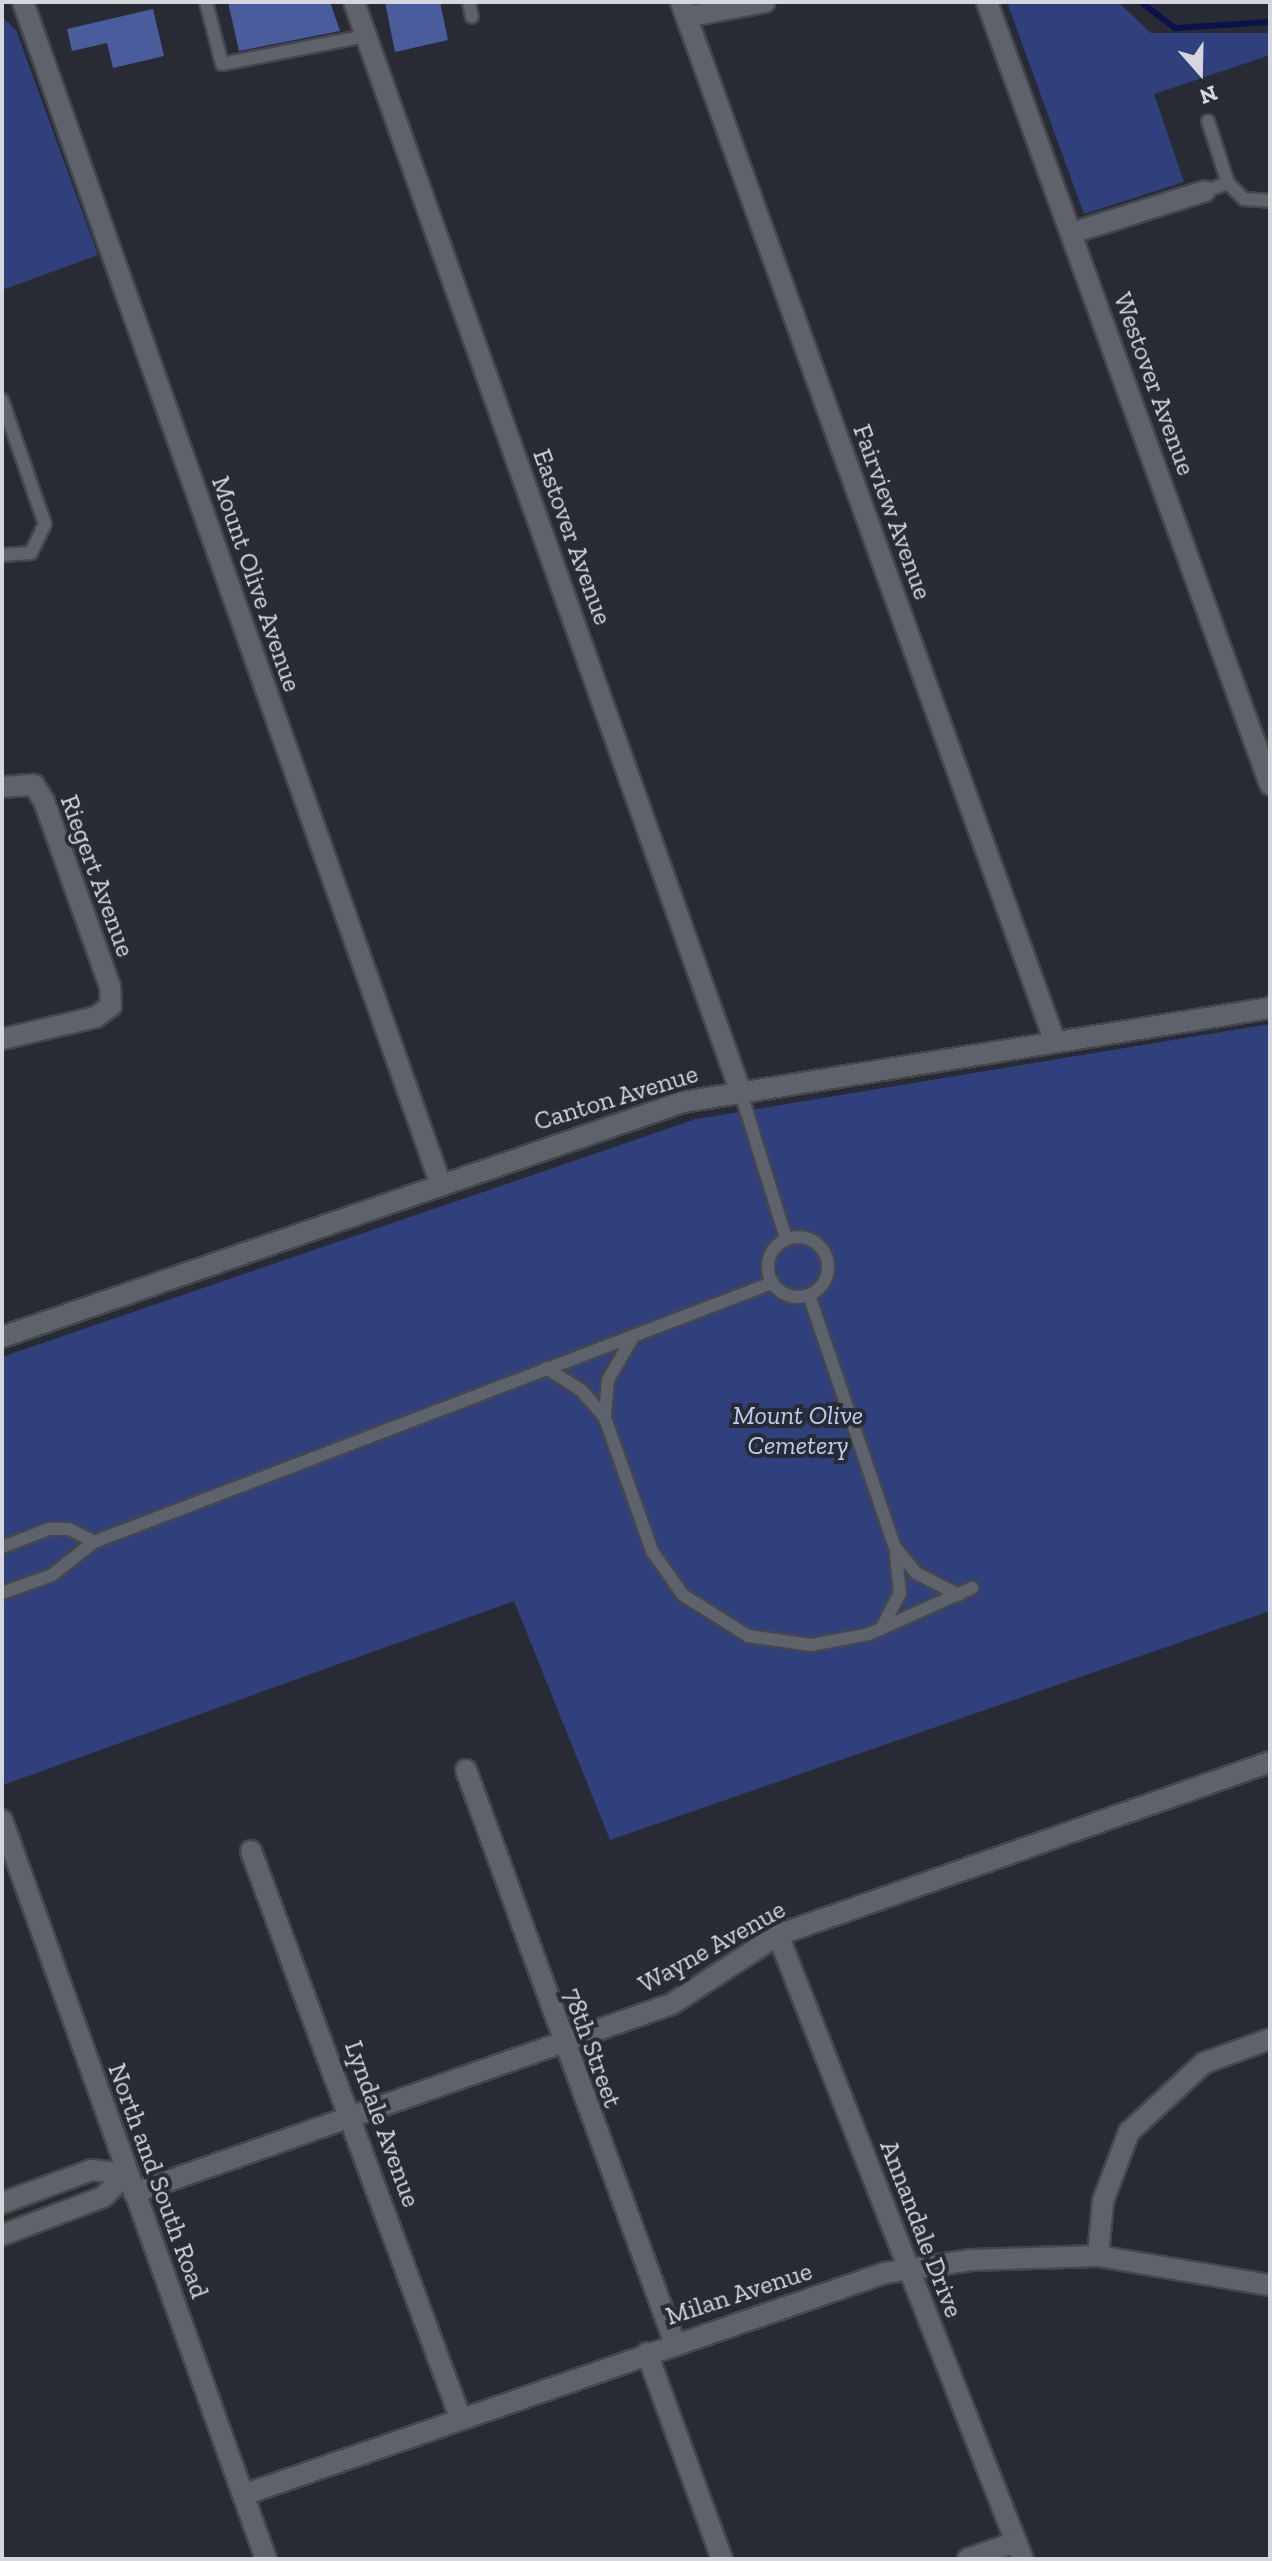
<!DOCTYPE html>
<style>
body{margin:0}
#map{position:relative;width:1272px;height:2561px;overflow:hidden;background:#292b34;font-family:"Zilla Slab",serif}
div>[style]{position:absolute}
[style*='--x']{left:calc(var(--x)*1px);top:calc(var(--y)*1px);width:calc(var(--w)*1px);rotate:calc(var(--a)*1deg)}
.green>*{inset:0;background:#30407d}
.stream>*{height:6px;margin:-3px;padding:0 3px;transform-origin:3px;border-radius:3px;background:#0b114b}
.building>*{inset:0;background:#495c9c}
.roads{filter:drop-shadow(2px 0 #44474d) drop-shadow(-2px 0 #44474d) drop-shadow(0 2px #44474d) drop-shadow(0 -2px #44474d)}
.lane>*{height:12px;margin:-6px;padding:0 6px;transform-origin:6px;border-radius:6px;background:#5e626b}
.lane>.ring{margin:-6px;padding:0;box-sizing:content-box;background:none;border:12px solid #5e626b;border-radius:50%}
.street>*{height:20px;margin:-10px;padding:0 10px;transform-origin:10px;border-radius:10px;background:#5e626b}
.secondary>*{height:20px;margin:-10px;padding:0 10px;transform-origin:10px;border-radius:10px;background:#5e626b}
span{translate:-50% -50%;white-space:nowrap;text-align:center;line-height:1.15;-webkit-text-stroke:8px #292b34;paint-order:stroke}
.street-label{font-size:26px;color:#d5d7dd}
.park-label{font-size:26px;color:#bfccf2;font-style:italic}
.frame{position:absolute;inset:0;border:4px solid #d5d7dd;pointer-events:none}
.north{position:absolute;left:1160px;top:32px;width:80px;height:80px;-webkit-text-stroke:6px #292b34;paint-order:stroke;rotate:160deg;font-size:22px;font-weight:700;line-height:32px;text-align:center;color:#d5d7dd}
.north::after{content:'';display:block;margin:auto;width:28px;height:36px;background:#d5d7dd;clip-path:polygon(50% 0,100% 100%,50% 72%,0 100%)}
</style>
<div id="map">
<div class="green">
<div style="clip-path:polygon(1007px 2px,1118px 2px,1151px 33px,1270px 33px,1270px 55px,1154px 94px,1184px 182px,1084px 214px)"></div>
<div style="clip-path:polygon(2px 17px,16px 30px,98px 255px,2px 290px)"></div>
<div style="clip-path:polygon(1270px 1024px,1270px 1611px,610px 1840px,514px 1601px,3px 1785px,2px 1357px,696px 1119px)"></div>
</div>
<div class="stream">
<div style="--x:1141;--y:2;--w:43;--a:37.4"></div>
<div style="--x:1175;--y:28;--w:95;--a:-3.6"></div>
</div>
<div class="building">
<div style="clip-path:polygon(228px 2px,330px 2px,340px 31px,239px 51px)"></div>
<div style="clip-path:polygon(385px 2px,440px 2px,448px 40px,395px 52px)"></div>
<div style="clip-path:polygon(153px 9px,164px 56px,113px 68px,107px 43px,72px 51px,67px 29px)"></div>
</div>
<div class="roads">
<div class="lane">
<div style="--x:206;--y:2;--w:64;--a:75.5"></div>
<div style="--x:222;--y:64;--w:147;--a:-11"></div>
<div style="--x:469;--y:2;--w:15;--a:79"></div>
<div style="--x:1228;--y:183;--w:23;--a:45"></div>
<div style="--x:1244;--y:199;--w:26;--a:4"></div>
<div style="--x:1205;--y:191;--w:24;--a:-19"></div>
<div style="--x:1228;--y:183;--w:65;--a:-107.9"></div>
<div style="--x:2;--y:400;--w:131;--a:70.9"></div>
<div style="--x:45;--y:524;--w:32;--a:116"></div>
<div style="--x:31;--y:553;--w:29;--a:176"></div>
<div style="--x:740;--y:1090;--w:156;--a:72.8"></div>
<div class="ring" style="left:768px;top:1237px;width:48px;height:48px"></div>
<div style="--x:809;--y:1295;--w:266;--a:71.2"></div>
<div style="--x:895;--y:1547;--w:33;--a:51"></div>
<div style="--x:916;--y:1573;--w:48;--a:27.1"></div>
<div style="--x:634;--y:1335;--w:52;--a:120"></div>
<div style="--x:608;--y:1380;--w:38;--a:95"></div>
<div style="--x:605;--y:1418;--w:141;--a:70.5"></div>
<div style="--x:652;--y:1551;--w:54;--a:54.8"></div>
<div style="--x:683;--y:1595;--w:77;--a:32.2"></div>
<div style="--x:748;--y:1636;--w:64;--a:8.1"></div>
<div style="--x:811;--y:1645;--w:59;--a:-10.7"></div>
<div style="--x:869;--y:1634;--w:113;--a:-24.1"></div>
<div style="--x:546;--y:1368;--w:41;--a:32.2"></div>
<div style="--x:581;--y:1390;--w:37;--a:49"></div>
<div style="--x:2;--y:1547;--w:50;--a:-21"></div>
<div style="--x:49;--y:1529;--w:20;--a:0"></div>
<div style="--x:69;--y:1529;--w:28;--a:27"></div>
<div style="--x:2;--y:1593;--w:53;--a:-19.8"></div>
<div style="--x:52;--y:1575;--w:53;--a:-38.2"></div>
<div style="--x:94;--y:1542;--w:726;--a:-20.91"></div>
<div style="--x:881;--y:1629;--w:40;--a:-62"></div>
<div style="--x:900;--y:1594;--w:40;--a:-95.7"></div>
</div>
<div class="street">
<div style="--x:23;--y:2;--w:1252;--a:70.54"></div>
<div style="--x:354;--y:2;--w:1154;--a:70.47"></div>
<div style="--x:681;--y:2;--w:1102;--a:70.22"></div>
<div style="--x:987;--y:2;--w:832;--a:70.11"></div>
<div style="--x:686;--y:17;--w:80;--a:-10.8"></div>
<div style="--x:1072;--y:233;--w:139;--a:-17.5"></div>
<div style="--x:2;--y:787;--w:32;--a:-4"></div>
<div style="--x:34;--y:785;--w:19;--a:58"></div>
<div style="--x:44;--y:801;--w:196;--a:70.4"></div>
<div style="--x:110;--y:986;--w:20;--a:87"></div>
<div style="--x:111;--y:1006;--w:19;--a:144"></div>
<div style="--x:96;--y:1017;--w:97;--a:166.8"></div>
<div style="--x:2;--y:1337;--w:720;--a:-19.04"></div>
<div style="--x:683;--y:1102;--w:594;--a:-9.1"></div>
<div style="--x:466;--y:1770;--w:608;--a:69.98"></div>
<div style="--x:251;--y:1851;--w:603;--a:69.73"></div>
<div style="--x:778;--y:1935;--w:652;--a:68.59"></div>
<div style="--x:134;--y:2193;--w:570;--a:-19.36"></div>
<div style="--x:672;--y:2004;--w:126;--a:-33.1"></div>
<div style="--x:778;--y:1935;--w:522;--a:-19.37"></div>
<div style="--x:2;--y:2203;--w:95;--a:-20.3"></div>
<div style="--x:91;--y:2170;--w:36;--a:6"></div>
<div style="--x:2;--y:2235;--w:108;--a:-20.6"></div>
<div style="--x:103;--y:2197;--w:33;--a:-44"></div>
<div style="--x:1098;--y:2256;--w:55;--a:-84.8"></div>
<div style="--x:1103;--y:2201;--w:74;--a:-69.4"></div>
<div style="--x:1129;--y:2132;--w:102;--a:-42.6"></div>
<div style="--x:1204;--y:2063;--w:70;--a:-20"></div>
<div style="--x:647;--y:2353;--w:219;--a:70"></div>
<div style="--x:243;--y:2495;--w:679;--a:-19.08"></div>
<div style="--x:885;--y:2273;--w:87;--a:-8.6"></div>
<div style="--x:971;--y:2260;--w:127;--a:-1.8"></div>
<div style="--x:1098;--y:2256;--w:174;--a:9.6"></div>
<div style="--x:968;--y:2559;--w:51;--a:-19.5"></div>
<div style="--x:1016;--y:2542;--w:18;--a:68"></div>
</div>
<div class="secondary">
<div style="--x:2;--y:1820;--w:785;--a:70.34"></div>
</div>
</div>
<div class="street-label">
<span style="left:1154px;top:384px;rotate:70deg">Westover Avenue</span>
<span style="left:892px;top:512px;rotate:70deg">Fairview Avenue</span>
<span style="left:572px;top:537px;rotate:70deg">Eastover Avenue</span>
<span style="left:256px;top:584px;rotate:71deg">Mount Olive Avenue</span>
<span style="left:97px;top:876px;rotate:70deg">Riegert Avenue</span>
<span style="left:616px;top:1098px;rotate:-17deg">Canton Avenue</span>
<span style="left:712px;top:1947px;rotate:-29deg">Wayne Avenue</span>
<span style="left:592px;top:2048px;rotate:70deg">78th Street</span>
<span style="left:382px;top:2124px;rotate:70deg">Lyndale Avenue</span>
<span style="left:158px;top:2181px;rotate:70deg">North and South Road</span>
<span style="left:921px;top:2229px;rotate:69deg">Annandale Drive</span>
<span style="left:739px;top:2294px;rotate:-18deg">Milan Avenue</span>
</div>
<div class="park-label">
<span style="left:798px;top:1431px">Mount Olive<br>Cemetery</span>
</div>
<div class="frame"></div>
<div class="north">N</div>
</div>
